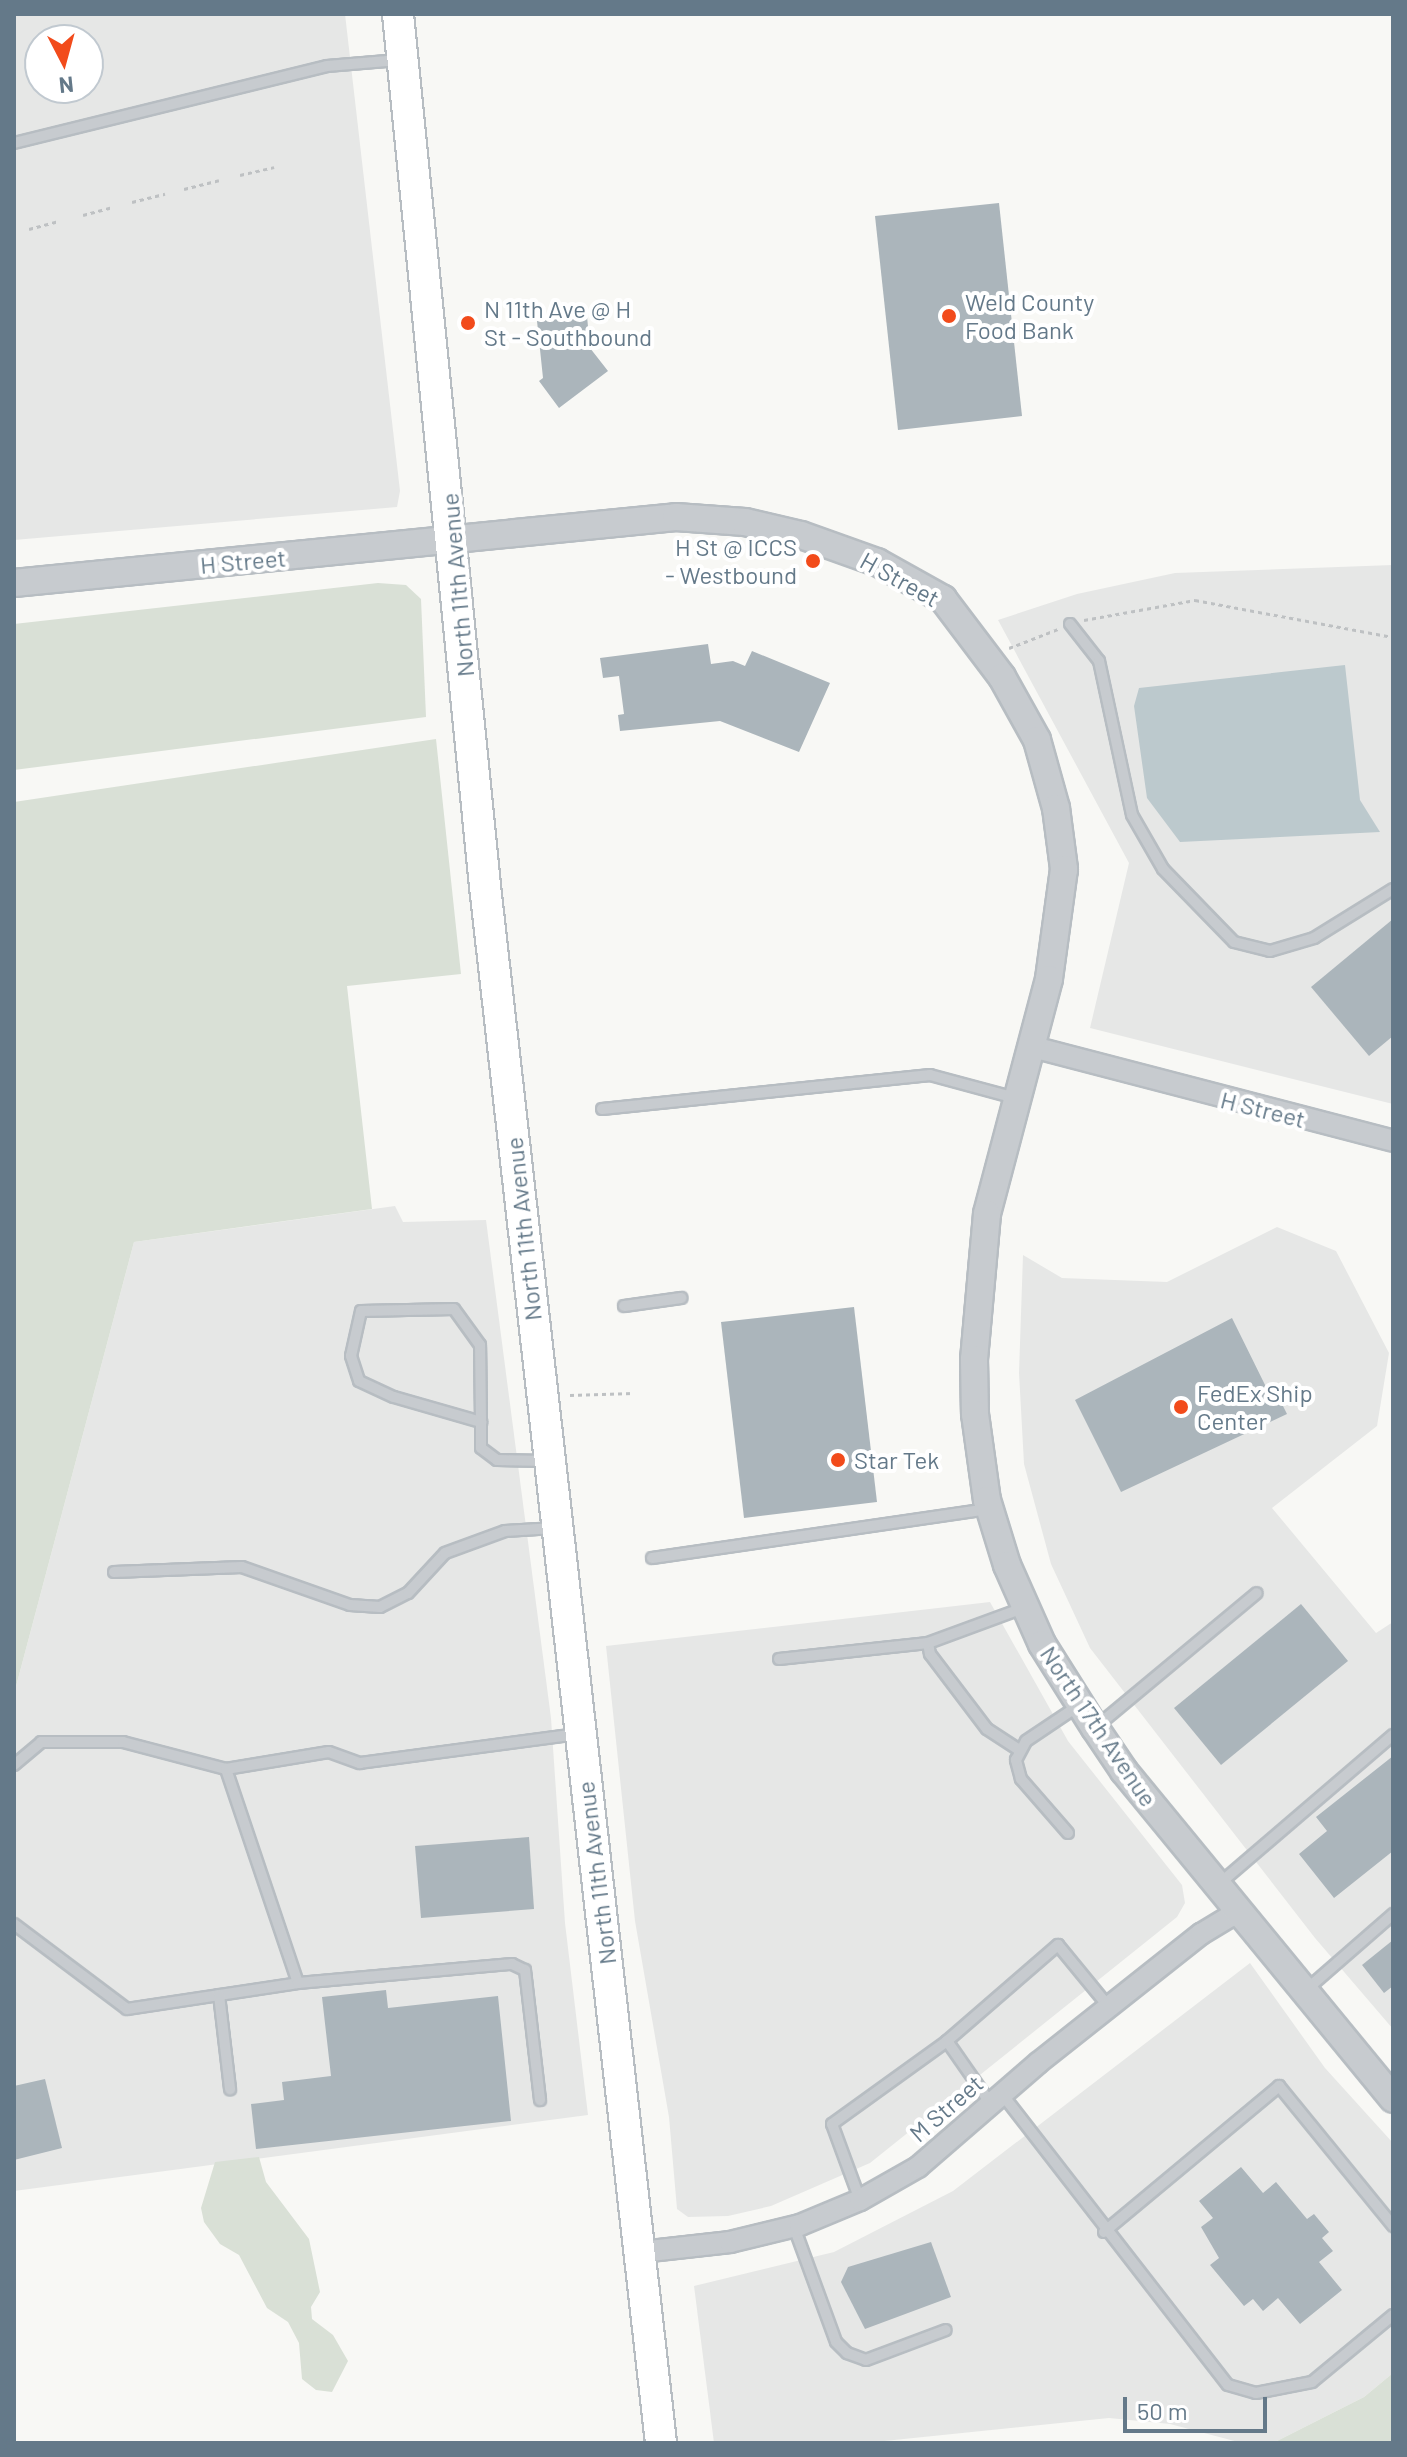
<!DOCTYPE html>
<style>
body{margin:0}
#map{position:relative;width:1407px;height:2457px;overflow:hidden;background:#f8f8f5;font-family:Barlow,sans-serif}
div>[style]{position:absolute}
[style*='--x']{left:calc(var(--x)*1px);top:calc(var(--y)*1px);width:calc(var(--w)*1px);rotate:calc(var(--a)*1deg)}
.built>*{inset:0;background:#e6e7e6}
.green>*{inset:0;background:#d9e0d6}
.water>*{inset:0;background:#bcc9cd}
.building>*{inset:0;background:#abb5bb}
.path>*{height:3px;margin-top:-1.5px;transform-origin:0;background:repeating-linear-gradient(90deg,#bec1c3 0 4px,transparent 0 8px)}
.roads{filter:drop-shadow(2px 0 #b7bdc2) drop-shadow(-2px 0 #b7bdc2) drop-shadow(0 2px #b7bdc2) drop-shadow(0 -2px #b7bdc2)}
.service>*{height:10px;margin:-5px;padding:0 5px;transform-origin:5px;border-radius:5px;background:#c7cbcf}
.minor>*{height:20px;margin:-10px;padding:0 10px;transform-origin:10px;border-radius:10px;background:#c7cbcf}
.tertiary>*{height:26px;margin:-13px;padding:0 13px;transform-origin:13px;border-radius:13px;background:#c7cbcf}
.secondary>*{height:30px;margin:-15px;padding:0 15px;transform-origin:15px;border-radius:15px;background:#fff}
.dots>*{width:22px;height:22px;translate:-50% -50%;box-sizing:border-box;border:4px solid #fff;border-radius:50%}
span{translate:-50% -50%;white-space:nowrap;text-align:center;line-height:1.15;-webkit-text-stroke:8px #fff;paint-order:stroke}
.poi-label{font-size:24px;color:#647989}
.left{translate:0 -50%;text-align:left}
.right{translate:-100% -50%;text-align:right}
.street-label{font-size:24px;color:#647989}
.frame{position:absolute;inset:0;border:16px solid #647989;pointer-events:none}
.north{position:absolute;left:24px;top:24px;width:80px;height:80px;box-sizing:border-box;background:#fff;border:2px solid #c1c9d0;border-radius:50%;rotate:174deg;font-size:22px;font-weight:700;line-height:32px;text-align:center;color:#647989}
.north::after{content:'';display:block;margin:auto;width:28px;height:36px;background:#f24b1b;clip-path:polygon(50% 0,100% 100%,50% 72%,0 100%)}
.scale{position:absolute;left:1123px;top:2397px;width:144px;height:36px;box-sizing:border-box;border:4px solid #647989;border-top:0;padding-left:10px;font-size:24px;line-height:28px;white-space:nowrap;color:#647989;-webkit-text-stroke:6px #fff;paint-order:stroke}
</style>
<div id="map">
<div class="built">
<div style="clip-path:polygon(evenodd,14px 14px,345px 14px,400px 491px,397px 507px,14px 540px,14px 14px,40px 40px,88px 40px,88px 88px,40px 88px,40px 40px)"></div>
<div style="clip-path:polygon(1393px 565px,1393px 1104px,1090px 1028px,1129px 863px,998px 620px,1077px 594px,1175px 573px)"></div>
<div style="clip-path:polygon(395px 1206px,403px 1222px,486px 1220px,551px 1718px,565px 1923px,588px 2115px,14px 2191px,14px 1694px,134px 1242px)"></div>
<div style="clip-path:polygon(1277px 1227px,1336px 1251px,1389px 1353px,1377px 1426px,1272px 1508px,1376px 1633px,1393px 1622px,1393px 2029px,1315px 1938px,1090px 1648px,1051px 1564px,1024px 1464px,1019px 1373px,1023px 1255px,1062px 1278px,1167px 1282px)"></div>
<div style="clip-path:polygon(990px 1602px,1068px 1741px,1182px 1885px,1185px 1903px,1177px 1917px,870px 2163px,771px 2206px,728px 2216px,688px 2217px,677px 2209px,669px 2117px,635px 1921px,606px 1646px)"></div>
<div style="clip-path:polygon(1250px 1963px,1325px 2068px,1393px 2143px,1393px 2373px,1364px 2397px,1273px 2443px,1242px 2443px,1170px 2424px,1109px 2418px,865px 2443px,714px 2443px,694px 2286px,834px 2252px,953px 2191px)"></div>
</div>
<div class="green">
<div style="clip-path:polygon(378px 583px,406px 585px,421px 599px,426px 717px,14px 770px,14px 624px)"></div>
<div style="clip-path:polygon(436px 739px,461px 974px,347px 986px,372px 1209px,134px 1242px,14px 1694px,14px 802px)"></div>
<div style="clip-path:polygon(259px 2157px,266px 2182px,309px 2239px,320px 2292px,311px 2307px,312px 2319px,333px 2335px,348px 2361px,332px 2392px,316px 2390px,302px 2379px,299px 2343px,288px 2322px,267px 2308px,239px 2255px,220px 2244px,204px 2222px,201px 2208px,215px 2162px)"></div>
<div style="clip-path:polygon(1393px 2373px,1393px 2443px,1273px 2443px,1364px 2397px)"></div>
</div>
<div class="water">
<div style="clip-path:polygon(1345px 665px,1360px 800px,1380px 832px,1180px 842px,1147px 798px,1134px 706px,1139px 688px)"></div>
</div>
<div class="building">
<div style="clip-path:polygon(999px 203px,1022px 416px,898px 430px,875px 216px)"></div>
<div style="clip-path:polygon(587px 316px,590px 348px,608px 371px,559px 408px,539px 381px,543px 378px,537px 321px)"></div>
<div style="clip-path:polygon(708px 644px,711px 664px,733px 661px,745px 666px,752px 651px,830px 683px,799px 752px,720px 721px,620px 731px,618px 715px,624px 714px,619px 676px,603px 678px,600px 658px)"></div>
<div style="clip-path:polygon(1393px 919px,1393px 1036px,1369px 1056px,1311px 987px)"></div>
<div style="clip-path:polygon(854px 1307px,877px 1502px,744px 1518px,721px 1322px)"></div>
<div style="clip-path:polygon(1232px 1318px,1268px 1391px,1274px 1388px,1287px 1414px,1121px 1492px,1075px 1400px)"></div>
<div style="clip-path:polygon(1301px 1604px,1348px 1661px,1221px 1765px,1174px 1708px)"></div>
<div style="clip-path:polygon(1393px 1756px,1393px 1851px,1334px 1898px,1299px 1854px,1327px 1831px,1316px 1817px)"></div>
<div style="clip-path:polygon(529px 1837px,534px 1909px,421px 1918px,415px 1846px)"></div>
<div style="clip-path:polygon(1393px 1940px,1393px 1986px,1384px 1993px,1362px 1965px)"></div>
<div style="clip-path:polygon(386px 1990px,388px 2008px,498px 1996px,511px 2121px,256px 2149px,251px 2104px,284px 2100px,282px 2082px,331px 2076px,322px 1997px)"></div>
<div style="clip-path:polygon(45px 2079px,62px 2148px,14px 2160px,14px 2086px)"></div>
<div style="clip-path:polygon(1241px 2167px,1263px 2193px,1276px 2182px,1307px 2219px,1314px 2214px,1329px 2232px,1322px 2238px,1333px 2251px,1319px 2262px,1342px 2290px,1300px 2324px,1278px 2298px,1263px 2311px,1253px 2299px,1244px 2306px,1210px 2265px,1219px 2258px,1201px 2227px,1213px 2218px,1199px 2201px)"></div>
<div style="clip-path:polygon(931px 2242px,951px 2297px,865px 2329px,841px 2282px,848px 2267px)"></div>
</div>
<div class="path">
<div style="--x:240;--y:175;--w:35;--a:-13"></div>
<div style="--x:184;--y:189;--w:36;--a:-14"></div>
<div style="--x:132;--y:202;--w:34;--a:-14"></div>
<div style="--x:83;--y:215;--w:31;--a:-15"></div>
<div style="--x:29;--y:229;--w:30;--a:-15"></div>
<div style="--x:1084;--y:620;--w:113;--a:-10.2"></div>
<div style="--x:1195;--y:600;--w:201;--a:10.6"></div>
<div style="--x:1009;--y:648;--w:53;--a:-21.2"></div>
<div style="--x:570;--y:1395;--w:64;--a:-1.8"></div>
</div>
<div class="roads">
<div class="service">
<div style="--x:14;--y:143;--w:322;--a:-13.8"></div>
<div style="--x:327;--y:66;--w:72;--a:-4.8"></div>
<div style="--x:1070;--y:624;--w:47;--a:51.9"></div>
<div style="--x:1099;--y:661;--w:157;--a:77.9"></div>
<div style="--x:1132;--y:815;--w:62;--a:60.1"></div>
<div style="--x:1163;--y:869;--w:102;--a:45.8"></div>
<div style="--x:1234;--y:942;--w:37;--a:14"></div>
<div style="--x:1270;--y:951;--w:46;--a:-16.5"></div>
<div style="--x:1314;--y:938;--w:93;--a:-31.8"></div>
<div style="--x:602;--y:1109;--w:330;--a:-5.9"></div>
<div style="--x:930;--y:1075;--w:88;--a:15.1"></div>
<div style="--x:624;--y:1306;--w:58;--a:-8"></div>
<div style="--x:481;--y:1422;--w:77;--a:-90.7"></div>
<div style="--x:480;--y:1345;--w:44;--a:-125.8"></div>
<div style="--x:454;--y:1309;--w:93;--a:178.8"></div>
<div style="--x:361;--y:1311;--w:46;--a:102.5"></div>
<div style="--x:351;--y:1356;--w:26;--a:72"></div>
<div style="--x:359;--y:1381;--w:38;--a:25"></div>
<div style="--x:394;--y:1397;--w:91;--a:16"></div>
<div style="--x:481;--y:1422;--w:26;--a:90"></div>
<div style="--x:481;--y:1448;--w:20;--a:37"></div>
<div style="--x:497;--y:1460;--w:50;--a:1.1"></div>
<div style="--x:652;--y:1558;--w:340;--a:-8.3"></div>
<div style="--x:114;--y:1572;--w:128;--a:-2.2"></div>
<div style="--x:242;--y:1567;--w:114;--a:19.4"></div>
<div style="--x:350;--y:1605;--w:30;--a:4"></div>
<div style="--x:380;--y:1607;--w:31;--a:-27"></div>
<div style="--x:408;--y:1593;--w:54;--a:-47.2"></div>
<div style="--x:445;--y:1553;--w:64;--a:-20.1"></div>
<div style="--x:505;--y:1531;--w:50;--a:-3.4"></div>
<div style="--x:928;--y:1643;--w:11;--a:80"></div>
<div style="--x:930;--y:1654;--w:94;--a:52.8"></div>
<div style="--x:987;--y:1729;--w:38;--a:33"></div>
<div style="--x:779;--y:1659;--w:150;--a:-6.1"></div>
<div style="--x:928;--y:1643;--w:101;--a:-20.2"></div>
<div style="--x:1096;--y:1727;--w:209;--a:-39.8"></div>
<div style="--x:14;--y:1765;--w:35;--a:-40"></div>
<div style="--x:41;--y:1742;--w:82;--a:0"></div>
<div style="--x:123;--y:1742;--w:106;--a:14.7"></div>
<div style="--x:1068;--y:1833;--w:72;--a:-131"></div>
<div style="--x:1021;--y:1779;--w:20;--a:-105"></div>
<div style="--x:1016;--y:1760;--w:21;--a:-62"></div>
<div style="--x:1026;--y:1741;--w:63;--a:-33.9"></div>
<div style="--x:1219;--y:1884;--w:229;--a:-40.6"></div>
<div style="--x:14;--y:1924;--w:141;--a:37"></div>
<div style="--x:127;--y:2009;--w:173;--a:-8.6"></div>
<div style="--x:298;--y:1983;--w:226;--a:-108.6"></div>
<div style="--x:226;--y:1769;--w:104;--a:-9.4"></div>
<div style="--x:329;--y:1752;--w:33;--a:20"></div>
<div style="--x:360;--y:1763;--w:220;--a:-7.6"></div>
<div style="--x:298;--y:1983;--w:215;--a:-5.1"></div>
<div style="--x:512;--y:1964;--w:14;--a:25"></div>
<div style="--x:525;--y:1970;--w:131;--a:83.4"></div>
<div style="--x:1306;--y:1990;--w:116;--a:-41.1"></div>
<div style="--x:219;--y:1995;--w:95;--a:83.3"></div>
<div style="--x:947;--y:2041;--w:77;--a:55.1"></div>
<div style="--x:1002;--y:2094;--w:368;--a:52.2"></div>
<div style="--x:1228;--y:2385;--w:29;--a:16"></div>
<div style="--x:1256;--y:2393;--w:57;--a:-11.1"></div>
<div style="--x:1312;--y:2382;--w:105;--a:-39.6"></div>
<div style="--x:860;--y:2200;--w:81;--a:-110.2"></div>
<div style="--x:832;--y:2124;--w:142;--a:-35.8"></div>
<div style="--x:947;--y:2041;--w:147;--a:-40.9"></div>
<div style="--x:1058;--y:1945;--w:80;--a:50.6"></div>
<div style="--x:794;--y:2227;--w:122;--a:69.9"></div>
<div style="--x:836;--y:2342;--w:16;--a:45"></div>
<div style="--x:847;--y:2353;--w:20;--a:20"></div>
<div style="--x:866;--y:2360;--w:85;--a:-20.6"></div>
<div style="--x:1104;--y:2232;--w:228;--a:-39.8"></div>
<div style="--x:1279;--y:2086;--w:181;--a:50.8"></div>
</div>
<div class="minor">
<div style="--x:1033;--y:1047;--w:372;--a:14.6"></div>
<div style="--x:641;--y:2252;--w:90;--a:-6.4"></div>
<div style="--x:730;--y:2242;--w:72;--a:-13.7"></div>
<div style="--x:800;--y:2225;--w:65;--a:-22.6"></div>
<div style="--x:860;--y:2200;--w:67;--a:-29.6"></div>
<div style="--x:918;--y:2167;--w:159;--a:-40.9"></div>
<div style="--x:1038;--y:2063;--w:208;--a:-38.4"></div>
<div style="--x:1201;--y:1934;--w:44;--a:-31.2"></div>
</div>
<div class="tertiary">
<div style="--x:14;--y:583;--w:665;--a:-5.69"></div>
<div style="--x:676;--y:517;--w:69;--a:4.1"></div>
<div style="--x:745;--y:522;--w:57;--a:13.1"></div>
<div style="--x:801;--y:535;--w:81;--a:19.6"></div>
<div style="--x:877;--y:562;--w:76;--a:29.3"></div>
<div style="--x:943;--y:599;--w:98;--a:52.9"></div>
<div style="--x:1002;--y:677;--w:72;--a:60.9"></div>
<div style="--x:1037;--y:740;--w:71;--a:74.4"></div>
<div style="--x:1056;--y:808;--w:62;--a:82.5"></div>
<div style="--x:1064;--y:869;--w:111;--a:97.8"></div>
<div style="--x:1049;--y:979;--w:243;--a:104.8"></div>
<div style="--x:987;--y:1214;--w:146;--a:95.1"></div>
<div style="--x:974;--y:1359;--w:55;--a:89"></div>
<div style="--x:975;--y:1414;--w:87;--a:82.1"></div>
<div style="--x:987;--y:1500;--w:68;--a:72.9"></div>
<div style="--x:1007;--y:1565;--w:86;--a:66.1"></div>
<div style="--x:1042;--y:1644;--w:99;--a:57.8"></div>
<div style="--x:1095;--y:1728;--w:52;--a:56"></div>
<div style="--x:1124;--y:1771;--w:424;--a:50.6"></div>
</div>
<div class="secondary">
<div style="--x:398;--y:14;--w:885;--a:84.3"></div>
<div style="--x:486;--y:895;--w:1558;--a:83.55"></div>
</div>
</div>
<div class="dots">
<div style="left:949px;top:316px;background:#f24b1b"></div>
<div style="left:468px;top:323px;background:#f24b1b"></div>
<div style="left:813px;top:561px;background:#f24b1b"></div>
<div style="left:1181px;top:1407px;background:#f24b1b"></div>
<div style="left:838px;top:1460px;background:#f24b1b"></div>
</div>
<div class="poi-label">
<span class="left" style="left:965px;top:316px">Weld County<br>Food Bank</span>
<span class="left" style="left:484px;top:323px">N 11th Ave @ H<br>St - Southbound</span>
<span class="right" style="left:797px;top:561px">H St @ ICCS<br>- Westbound</span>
<span class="left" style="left:1197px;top:1407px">FedEx Ship<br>Center</span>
<span class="left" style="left:854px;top:1460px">Star Tek</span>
</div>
<div class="street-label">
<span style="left:243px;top:561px;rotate:-5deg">H Street</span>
<span style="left:900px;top:579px;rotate:29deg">H Street</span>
<span style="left:457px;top:585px;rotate:-95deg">North 11th Avenue</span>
<span style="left:1263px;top:1109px;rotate:14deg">H Street</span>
<span style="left:523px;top:1229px;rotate:-96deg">North 11th Avenue</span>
<span style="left:1099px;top:1726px;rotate:56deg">North 17th Avenue</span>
<span style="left:596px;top:1873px;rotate:-97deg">North 11th Avenue</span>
<span style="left:946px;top:2108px;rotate:-41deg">M Street</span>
</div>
<div class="frame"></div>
<div class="north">N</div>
<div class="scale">50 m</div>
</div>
